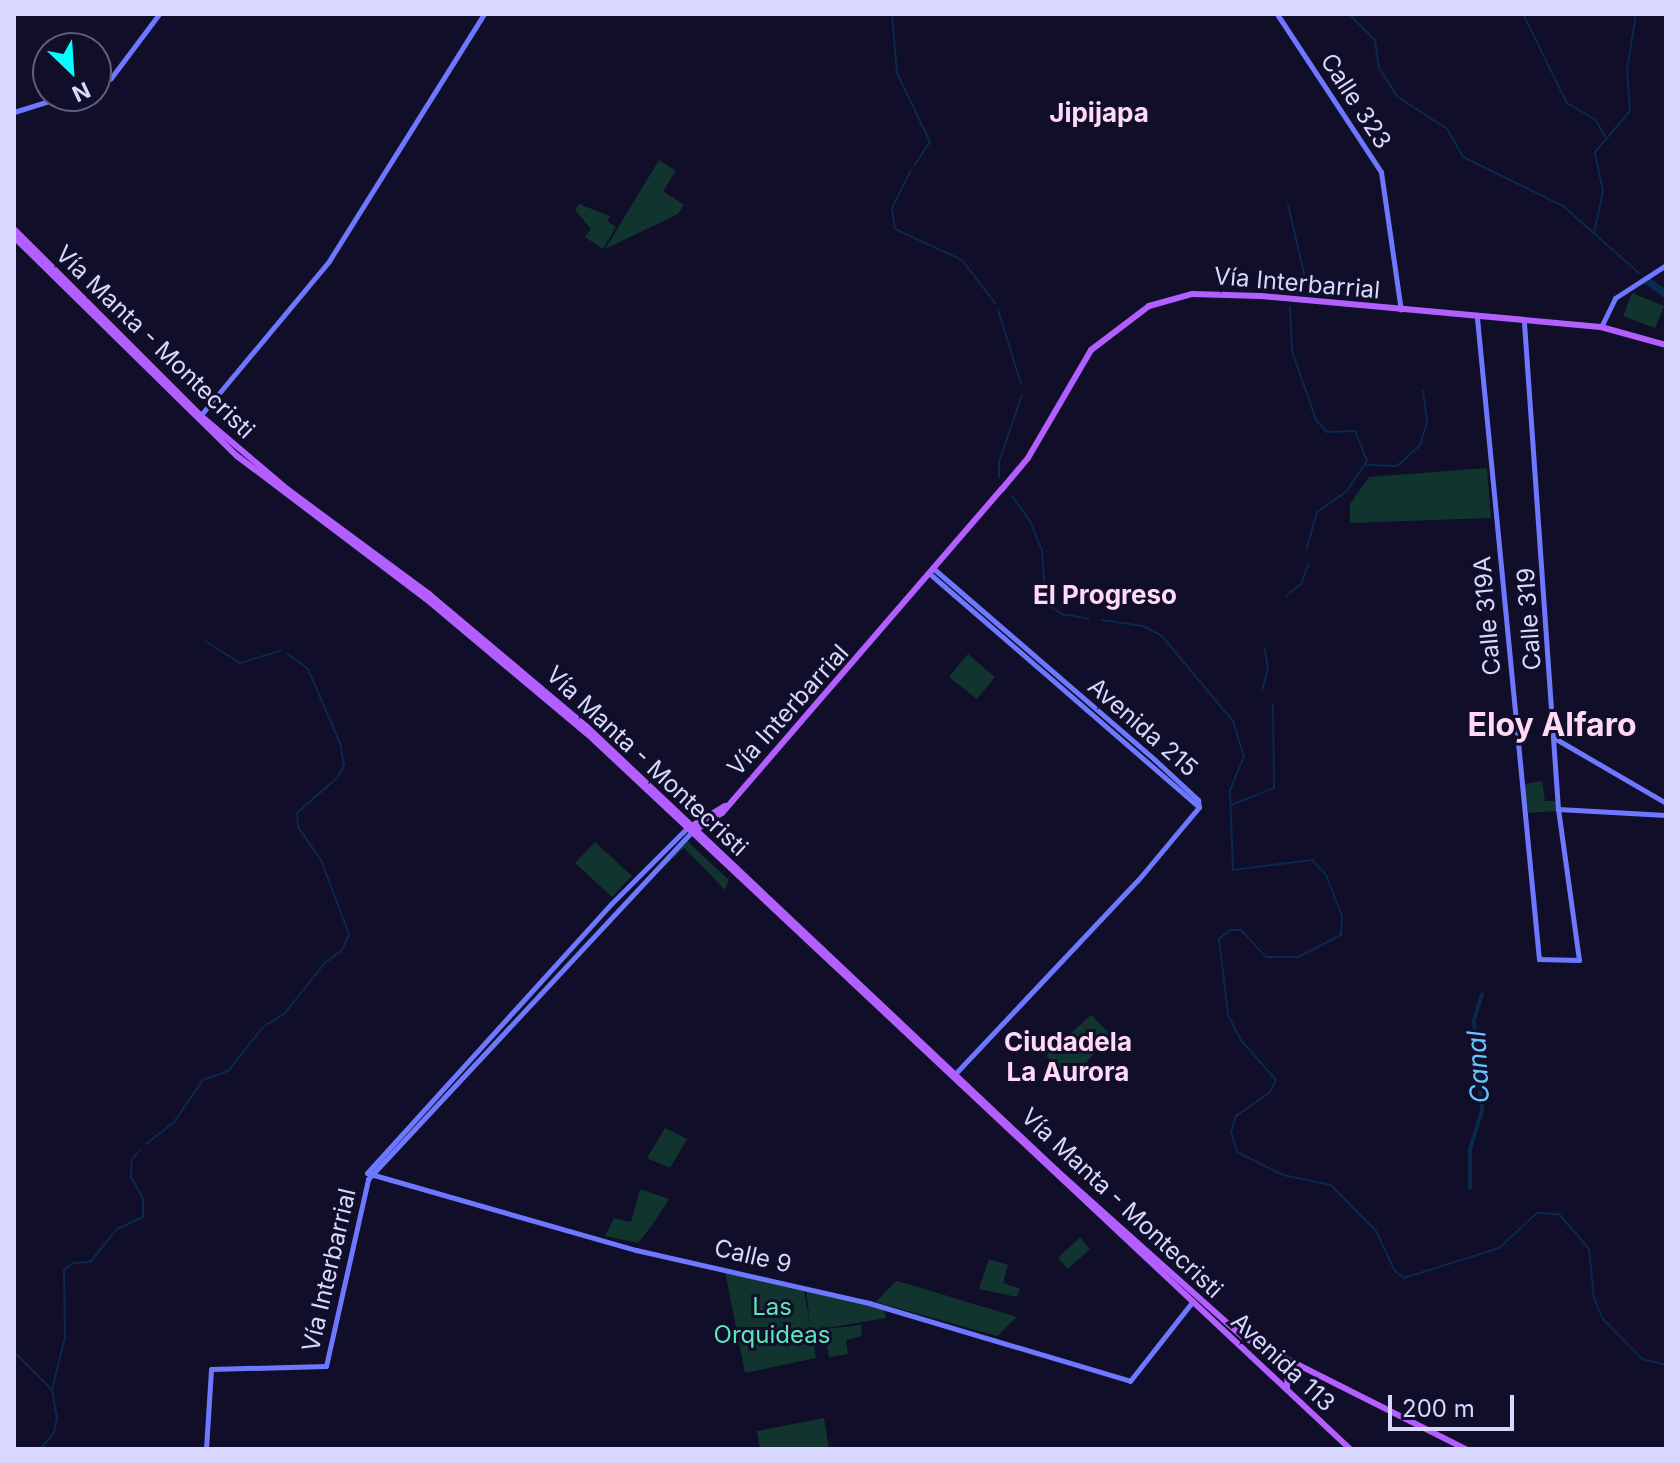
<!DOCTYPE html>
<meta charset="utf-8">
<style>
body{margin:0}
#map{position:relative;width:1680px;height:1463px;overflow:hidden;background:#100e29;font-family:Inter,sans-serif}
div>[style]{position:absolute}
[style*='--x']{left:calc(var(--x)*1px);top:calc(var(--y)*1px);width:calc(var(--w)*1px);rotate:calc(var(--a)*1deg)}
.green>*{inset:0;background:#11342f}
.stream>*{height:2px;margin:-1px;padding:0 1px;transform-origin:1px;border-radius:1px;background:#09294e}
.canal>*{height:4px;margin:-2px;padding:0 2px;transform-origin:2px;border-radius:2px;background:#09294e}
.river>*{height:8px;margin:-4px;padding:0 4px;transform-origin:4px;border-radius:4px;background:#09294e}
.secondary>*{height:5px;margin:-2.5px;padding:0 2.5px;transform-origin:2.5px;border-radius:2.5px;background:#6e78ff}
.primary>*{height:6px;margin:-3px;padding:0 3px;transform-origin:3px;border-radius:3px;background:#b35eff}
span{translate:-50% -50%;white-space:nowrap;text-align:center;line-height:1.15;-webkit-text-stroke:6px #100e29;paint-order:stroke}
.street-label{font-size:24px;color:#d7d7ff}
.park-label{font-size:24px;color:#5ae8b7}
.neighbourhood-label{font-size:26px;color:#ffd9f5;font-weight:700}
.water-label{font-size:26px;color:#65c6ff;font-style:italic}
.district-label{font-size:32px;color:#ffd9f5;font-weight:700}
.frame{position:absolute;inset:0;border:16px solid #d7d7ff;pointer-events:none}
.north{position:absolute;left:32px;top:32px;width:80px;height:80px;box-sizing:border-box;background:#100e29;border:2px solid #605e7f;border-radius:50%;rotate:155deg;font-size:22px;font-weight:700;line-height:32px;text-align:center;color:#d7d7ff}
.north::after{content:'';display:block;margin:auto;width:28px;height:36px;background:#03feff;clip-path:polygon(50% 0,100% 100%,50% 72%,0 100%)}
.scale{position:absolute;left:1388px;top:1395px;width:126px;height:36px;box-sizing:border-box;border:4px solid #d7d7ff;border-top:0;padding-left:10px;font-size:24px;line-height:28px;white-space:nowrap;color:#d7d7ff;-webkit-text-stroke:6px #100e29;paint-order:stroke}
</style>
<div id="map">
<div class="green">
<div style="clip-path:polygon(659px 160px,676px 171px,663px 191px,684px 205px,678px 214px,605px 249px)"></div>
<div style="clip-path:polygon(579px 204px,610px 216px,607px 221px,616px 227px,603px 249px,585px 237px,591px 229px,575px 210px)"></div>
<div style="clip-path:polygon(1632px 293px,1664px 306px,1655px 328px,1623px 316px)"></div>
<div style="clip-path:polygon(1487px 468px,1491px 518px,1350px 523px,1350px 504px,1369px 477px)"></div>
<div style="clip-path:polygon(968px 654px,995px 677px,977px 699px,949px 677px)"></div>
<div style="clip-path:polygon(1542px 781px,1545px 801px,1557px 801px,1558px 811px,1528px 813px,1524px 784px)"></div>
<div style="clip-path:polygon(687px 841px,729px 880px,725px 890px,684px 848px,643px 887px)"></div>
<div style="clip-path:polygon(595px 842px,632px 876px,612px 897px,575px 863px)"></div>
<div style="clip-path:polygon(1091px 1015px,1112px 1035px,1071px 1079px,1046px 1056px)"></div>
<div style="clip-path:polygon(665px 1128px,687px 1139px,670px 1168px,647px 1158px)"></div>
<div style="clip-path:polygon(640px 1189px,669px 1199px,653px 1224px,638px 1243px,605px 1236px,614px 1218px,631px 1222px)"></div>
<div style="clip-path:polygon(1080px 1237px,1090px 1249px,1068px 1269px,1058px 1258px)"></div>
<div style="clip-path:polygon(989px 1259px,1008px 1265px,1003px 1283px,1020px 1289px,1017px 1297px,979px 1289px)"></div>
<div style="clip-path:polygon(725px 1271px,804px 1290px,810px 1324px,806px 1289px,883px 1308px,886px 1318px,815px 1330px,861px 1325px,862px 1336px,846px 1340px,848px 1354px,829px 1357px,825px 1333px,812px 1330px,816px 1358px,745px 1373px)"></div>
<div style="clip-path:polygon(896px 1281px,908px 1284px,1017px 1317px,997px 1336px,876px 1302px)"></div>
<div style="clip-path:polygon(824px 1418px,829px 1449px,760px 1449px,757px 1431px)"></div>
</div>
<div class="stream">
<div style="--x:892;--y:14;--w:59;--a:85.2"></div>
<div style="--x:897;--y:73;--w:76;--a:64.4"></div>
<div style="--x:930;--y:142;--w:29;--a:124"></div>
<div style="--x:1349;--y:14;--w:37;--a:45"></div>
<div style="--x:1375;--y:40;--w:28;--a:82"></div>
<div style="--x:1379;--y:68;--w:35;--a:57"></div>
<div style="--x:1398;--y:97;--w:59;--a:33.1"></div>
<div style="--x:1447;--y:129;--w:32;--a:60"></div>
<div style="--x:1463;--y:157;--w:111;--a:26.1"></div>
<div style="--x:1563;--y:206;--w:101;--a:41.4"></div>
<div style="--x:1523;--y:14;--w:99;--a:63.7"></div>
<div style="--x:1567;--y:103;--w:32;--a:30"></div>
<div style="--x:1595;--y:119;--w:20;--a:60"></div>
<div style="--x:911;--y:170;--w:42;--a:116.6"></div>
<div style="--x:892;--y:208;--w:21;--a:82"></div>
<div style="--x:895;--y:229;--w:74;--a:24.8"></div>
<div style="--x:962;--y:260;--w:54;--a:52.5"></div>
<div style="--x:1288;--y:205;--w:70;--a:76.8"></div>
<div style="--x:1304;--y:273;--w:22;--a:108"></div>
<div style="--x:1594;--y:234;--w:44;--a:-78.2"></div>
<div style="--x:1603;--y:191;--w:40;--a:-102"></div>
<div style="--x:1595;--y:152;--w:54;--a:-49.5"></div>
<div style="--x:1630;--y:111;--w:41;--a:-94.2"></div>
<div style="--x:1627;--y:70;--w:57;--a:-80.9"></div>
<div style="--x:1290;--y:307;--w:44;--a:87.4"></div>
<div style="--x:1292;--y:351;--w:73;--a:70.8"></div>
<div style="--x:1316;--y:420;--w:16;--a:47"></div>
<div style="--x:1327;--y:432;--w:28;--a:-2"></div>
<div style="--x:1355;--y:431;--w:32;--a:68"></div>
<div style="--x:1367;--y:461;--w:36;--a:124"></div>
<div style="--x:1347;--y:491;--w:37;--a:145"></div>
<div style="--x:1317;--y:512;--w:37;--a:106"></div>
<div style="--x:998;--y:310;--w:77;--a:72.7"></div>
<div style="--x:1367;--y:465;--w:30;--a:2"></div>
<div style="--x:1397;--y:466;--w:31;--a:-42"></div>
<div style="--x:1420;--y:445;--w:24;--a:-73"></div>
<div style="--x:1427;--y:422;--w:31;--a:-97"></div>
<div style="--x:999;--y:477;--w:15;--a:-90"></div>
<div style="--x:999;--y:462;--w:71;--a:-71.1"></div>
<div style="--x:1012;--y:496;--w:31;--a:54"></div>
<div style="--x:1030;--y:521;--w:32;--a:68"></div>
<div style="--x:1042;--y:551;--w:53;--a:85.7"></div>
<div style="--x:1046;--y:604;--w:19;--a:32"></div>
<div style="--x:1062;--y:614;--w:27;--a:10"></div>
<div style="--x:1286;--y:596;--w:19;--a:-39"></div>
<div style="--x:1301;--y:584;--w:22;--a:-69"></div>
<div style="--x:1102;--y:620;--w:41;--a:8.3"></div>
<div style="--x:1143;--y:626;--w:20;--a:27"></div>
<div style="--x:1161;--y:635;--w:112;--a:50.1"></div>
<div style="--x:1233;--y:721;--w:37;--a:73"></div>
<div style="--x:1244;--y:756;--w:38;--a:112"></div>
<div style="--x:1230;--y:791;--w:79;--a:87.8"></div>
<div style="--x:1233;--y:870;--w:80;--a:-7.2"></div>
<div style="--x:1312;--y:860;--w:21;--a:47"></div>
<div style="--x:1326;--y:875;--w:44;--a:68.7"></div>
<div style="--x:1342;--y:916;--w:19;--a:93"></div>
<div style="--x:1341;--y:935;--w:48;--a:152.9"></div>
<div style="--x:1298;--y:957;--w:32;--a:180"></div>
<div style="--x:1266;--y:957;--w:37;--a:-133"></div>
<div style="--x:1241;--y:930;--w:11;--a:180"></div>
<div style="--x:1230;--y:930;--w:14;--a:141"></div>
<div style="--x:1219;--y:939;--w:77;--a:83.2"></div>
<div style="--x:1228;--y:1015;--w:28;--a:63"></div>
<div style="--x:1241;--y:1040;--w:53;--a:48.8"></div>
<div style="--x:1276;--y:1080;--w:13;--a:117"></div>
<div style="--x:1270;--y:1092;--w:42;--a:144.8"></div>
<div style="--x:1236;--y:1116;--w:17;--a:107"></div>
<div style="--x:1231;--y:1132;--w:21;--a:73"></div>
<div style="--x:1237;--y:1152;--w:51;--a:26.6"></div>
<div style="--x:1283;--y:1175;--w:49;--a:11.8"></div>
<div style="--x:1331;--y:1185;--w:64;--a:45.6"></div>
<div style="--x:1376;--y:1231;--w:44;--a:64.6"></div>
<div style="--x:1395;--y:1271;--w:11;--a:38"></div>
<div style="--x:1404;--y:1278;--w:100;--a:-17.5"></div>
<div style="--x:1499;--y:1248;--w:52;--a:-42.6"></div>
<div style="--x:1537;--y:1213;--w:22;--a:3"></div>
<div style="--x:1559;--y:1214;--w:46;--a:49.4"></div>
<div style="--x:1589;--y:1249;--w:49;--a:84.2"></div>
<div style="--x:1594;--y:1298;--w:23;--a:67"></div>
<div style="--x:1603;--y:1319;--w:56;--a:45.7"></div>
<div style="--x:1642;--y:1359;--w:25;--a:14"></div>
<div style="--x:205;--y:641;--w:41;--a:32.2"></div>
<div style="--x:240;--y:663;--w:42;--a:-16.7"></div>
<div style="--x:1262;--y:691;--w:23;--a:-75"></div>
<div style="--x:1268;--y:669;--w:20;--a:-99"></div>
<div style="--x:1231;--y:805;--w:46;--a:-21.6"></div>
<div style="--x:1274;--y:788;--w:83;--a:-90.7"></div>
<div style="--x:146;--y:1144;--w:36;--a:-38"></div>
<div style="--x:174;--y:1122;--w:51;--a:-55.4"></div>
<div style="--x:203;--y:1080;--w:27;--a:-20"></div>
<div style="--x:228;--y:1071;--w:56;--a:-51.5"></div>
<div style="--x:263;--y:1027;--w:26;--a:-32"></div>
<div style="--x:285;--y:1013;--w:63;--a:-51.5"></div>
<div style="--x:324;--y:964;--w:23;--a:-38"></div>
<div style="--x:342;--y:950;--w:17;--a:-66"></div>
<div style="--x:349;--y:934;--w:79;--a:-110.7"></div>
<div style="--x:321;--y:860;--w:40;--a:-124.9"></div>
<div style="--x:298;--y:827;--w:14;--a:-94"></div>
<div style="--x:297;--y:813;--w:55;--a:-41.3"></div>
<div style="--x:338;--y:777;--w:13;--a:-63"></div>
<div style="--x:344;--y:765;--w:22;--a:-100"></div>
<div style="--x:340;--y:743;--w:81;--a:-113.4"></div>
<div style="--x:308;--y:669;--w:26;--a:-143"></div>
<div style="--x:14;--y:1352;--w:54;--a:45"></div>
<div style="--x:40;--y:1449;--w:21;--a:-49"></div>
<div style="--x:54;--y:1433;--w:15;--a:-79"></div>
<div style="--x:57;--y:1418;--w:28;--a:-100"></div>
<div style="--x:52;--y:1390;--w:55;--a:-76.2"></div>
<div style="--x:65;--y:1337;--w:67;--a:-90.9"></div>
<div style="--x:64;--y:1270;--w:11;--a:-38"></div>
<div style="--x:73;--y:1263;--w:17;--a:-3"></div>
<div style="--x:90;--y:1262;--w:43;--a:-50.7"></div>
<div style="--x:117;--y:1229;--w:29;--a:-25"></div>
<div style="--x:143;--y:1217;--w:18;--a:-90"></div>
<div style="--x:143;--y:1199;--w:26;--a:-118"></div>
<div style="--x:131;--y:1176;--w:17;--a:-87"></div>
<div style="--x:132;--y:1159;--w:13;--a:-48"></div>
</div>
<div class="canal">
<div style="--x:1470;--y:1188;--w:38;--a:-90"></div>
<div style="--x:1470;--y:1150;--w:42;--a:-73.3"></div>
<div style="--x:1482;--y:1110;--w:90;--a:-95.1"></div>
<div style="--x:1474;--y:1020;--w:27;--a:-73"></div>
</div>
<div class="river">
<div style="--x:1646;--y:280;--w:24;--a:35"></div>
</div>
<div class="secondary">
<div style="--x:1277;--y:14;--w:189;--a:56.6"></div>
<div style="--x:1381;--y:172;--w:139;--a:81.8"></div>
<div style="--x:96;--y:86;--w:17;--a:-28"></div>
<div style="--x:111;--y:78;--w:80;--a:-53.1"></div>
<div style="--x:14;--y:112;--w:53;--a:-17.4"></div>
<div style="--x:1477;--y:318;--w:644;--a:84.48"></div>
<div style="--x:1539;--y:959;--w:40;--a:1.4"></div>
<div style="--x:1579;--y:960;--w:152;--a:-97.9"></div>
<div style="--x:1558;--y:809;--w:488;--a:-94"></div>
<div style="--x:1601;--y:327;--w:32;--a:-64"></div>
<div style="--x:1615;--y:298;--w:61;--a:-32.9"></div>
<div style="--x:200;--y:416;--w:202;--a:-50.2"></div>
<div style="--x:329;--y:261;--w:292;--a:-57.9"></div>
<div style="--x:934;--y:569;--w:292;--a:40.8"></div>
<div style="--x:1155;--y:760;--w:59;--a:42.9"></div>
<div style="--x:1198;--y:800;--w:7;--a:82"></div>
<div style="--x:930;--y:574;--w:356;--a:40.9"></div>
<div style="--x:1556;--y:739;--w:127;--a:30.2"></div>
<div style="--x:1558;--y:809;--w:108;--a:3.2"></div>
<div style="--x:954;--y:1075;--w:268;--a:-46.7"></div>
<div style="--x:1138;--y:880;--w:95;--a:-50.1"></div>
<div style="--x:367;--y:1173;--w:280;--a:16"></div>
<div style="--x:636;--y:1250;--w:239;--a:12.8"></div>
<div style="--x:869;--y:1303;--w:272;--a:16.6"></div>
<div style="--x:1130;--y:1381;--w:102;--a:-51.8"></div>
<div style="--x:367;--y:1173;--w:363;--a:-47.8"></div>
<div style="--x:611;--y:904;--w:106;--a:-45"></div>
<div style="--x:206;--y:1449;--w:80;--a:-86.4"></div>
<div style="--x:211;--y:1369;--w:115;--a:-1.5"></div>
<div style="--x:326;--y:1366;--w:192;--a:-77.3"></div>
<div style="--x:368;--y:1179;--w:473;--a:-47"></div>
</div>
<div class="primary">
<div style="--x:14;--y:229;--w:263;--a:45"></div>
<div style="--x:200;--y:415;--w:114;--a:40.4"></div>
<div style="--x:287;--y:489;--w:177;--a:36.5"></div>
<div style="--x:429;--y:594;--w:205;--a:40.1"></div>
<div style="--x:586;--y:726;--w:647;--a:43.37"></div>
<div style="--x:1056;--y:1170;--w:251;--a:41.8"></div>
<div style="--x:1243;--y:1337;--w:250;--a:26.7"></div>
<div style="--x:14;--y:237;--w:313;--a:44.5"></div>
<div style="--x:237;--y:456;--w:236;--a:37.1"></div>
<div style="--x:425;--y:598;--w:221;--a:40"></div>
<div style="--x:594;--y:740;--w:1036;--a:43.16"></div>
<div style="--x:690;--y:827;--w:41;--a:-31"></div>
<div style="--x:694;--y:831;--w:33;--a:-33"></div>
<div style="--x:722;--y:813;--w:428;--a:-49.2"></div>
<div style="--x:1002;--y:489;--w:40;--a:-50"></div>
<div style="--x:1028;--y:458;--w:125;--a:-59.7"></div>
<div style="--x:1091;--y:350;--w:73;--a:-37.2"></div>
<div style="--x:1149;--y:306;--w:45;--a:-15.6"></div>
<div style="--x:1192;--y:294;--w:69;--a:1.7"></div>
<div style="--x:1261;--y:296;--w:341;--a:5.2"></div>
<div style="--x:1601;--y:327;--w:67;--a:15.5"></div>
<div style="--x:1287;--y:1387;--w:14;--a:-86"></div>
<div style="--x:1288;--y:1373;--w:13;--a:-13"></div>
</div>
<div class="street-label">
<span style="left:1356px;top:101px;rotate:57deg">Calle 323</span>
<span style="left:1297px;top:283px;rotate:5deg">Vía Interbarrial</span>
<span style="left:155px;top:342px;rotate:44deg">Vía Manta - Montecristi</span>
<span style="left:1487px;top:616px;rotate:-95deg">Calle 319A</span>
<span style="left:1529px;top:619px;rotate:-94deg">Calle 319</span>
<span style="left:788px;top:710px;rotate:-48deg">Vía Interbarrial</span>
<span style="left:1143px;top:727px;rotate:41deg">Avenida 215</span>
<span style="left:647px;top:761px;rotate:43deg">Vía Manta - Montecristi</span>
<span style="left:1122px;top:1203px;rotate:43deg">Vía Manta - Montecristi</span>
<span style="left:753px;top:1256px;rotate:13deg">Calle 9</span>
<span style="left:329px;top:1270px;rotate:-77deg">Vía Interbarrial</span>
<span style="left:1283px;top:1362px;rotate:43deg">Avenida 113</span>
</div>
<div class="park-label">
<span style="left:772px;top:1321px">Las<br>Orquideas</span>
</div>
<div class="neighbourhood-label">
<span style="left:1099px;top:113px">Jipijapa</span>
<span style="left:1105px;top:595px">El Progreso</span>
<span style="left:1068px;top:1057px">Ciudadela<br>La Aurora</span>
</div>
<div class="water-label">
<span style="left:1478px;top:1067px;rotate:-93deg">Canal</span>
</div>
<div class="district-label">
<span style="left:1552px;top:725px">Eloy Alfaro</span>
</div>
<div class="frame"></div>
<div class="north">N</div>
<div class="scale">200 m</div>
</div>
